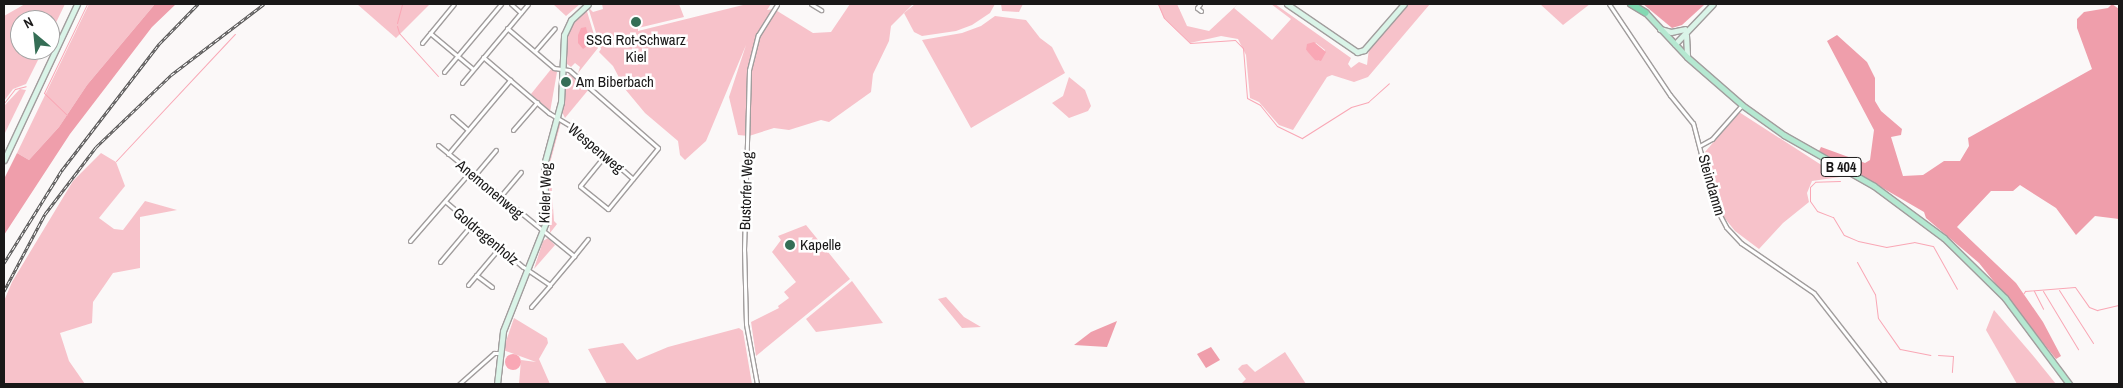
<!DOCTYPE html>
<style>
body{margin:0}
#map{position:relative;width:2123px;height:388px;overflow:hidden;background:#fbf8f8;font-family:"Archivo Narrow",sans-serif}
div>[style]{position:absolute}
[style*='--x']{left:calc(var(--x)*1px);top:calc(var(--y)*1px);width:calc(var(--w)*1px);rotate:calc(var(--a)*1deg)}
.green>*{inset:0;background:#f7c2ca}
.forest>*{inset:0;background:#ef9eab}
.water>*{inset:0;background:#f9a7b5}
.round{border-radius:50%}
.stream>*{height:1px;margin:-0.5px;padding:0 0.5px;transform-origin:0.5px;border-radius:0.5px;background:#f9a7b5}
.roads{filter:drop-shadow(1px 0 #a19d9d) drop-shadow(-1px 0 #a19d9d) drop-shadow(0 1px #a19d9d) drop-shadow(0 -1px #a19d9d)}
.street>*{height:3px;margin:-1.5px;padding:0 1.5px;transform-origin:1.5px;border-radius:1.5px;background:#fff}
.secondary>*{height:5px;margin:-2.5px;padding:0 2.5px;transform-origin:2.5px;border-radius:2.5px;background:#daf4e8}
.primary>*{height:5px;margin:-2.5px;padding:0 2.5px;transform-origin:2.5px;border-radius:2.5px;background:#b5e8d1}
.highway>*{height:6px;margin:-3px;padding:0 3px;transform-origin:3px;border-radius:3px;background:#83d9b3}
.rail>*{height:3px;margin-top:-1.5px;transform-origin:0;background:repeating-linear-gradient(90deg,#fff 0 4px,#535252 0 8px);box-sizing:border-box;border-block:1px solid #535252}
.dots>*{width:14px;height:14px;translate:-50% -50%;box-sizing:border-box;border:2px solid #fff;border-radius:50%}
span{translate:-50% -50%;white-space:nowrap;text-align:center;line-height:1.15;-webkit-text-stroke:5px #fff;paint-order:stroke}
.shield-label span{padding:1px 4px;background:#fff;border:1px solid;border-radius:4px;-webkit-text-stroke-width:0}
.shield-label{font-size:14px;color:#191818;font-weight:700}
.poi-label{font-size:15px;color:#191818}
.left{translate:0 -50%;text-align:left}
.street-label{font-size:15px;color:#191818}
.frame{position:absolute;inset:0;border:5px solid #191818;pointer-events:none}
.north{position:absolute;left:10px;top:10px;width:50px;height:50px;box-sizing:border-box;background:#fff;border:1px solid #a3a3a3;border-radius:50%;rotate:332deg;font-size:14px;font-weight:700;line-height:20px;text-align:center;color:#191818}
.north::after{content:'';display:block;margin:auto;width:18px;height:22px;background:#356e56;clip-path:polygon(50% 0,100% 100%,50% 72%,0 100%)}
</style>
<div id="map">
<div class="green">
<div style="clip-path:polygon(25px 4px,65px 4px,50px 35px,50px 20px,20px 20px,20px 50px,43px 50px,26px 84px,13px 89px,4px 101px,4px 16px)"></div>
<div style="clip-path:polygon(89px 4px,155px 4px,87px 85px,59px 127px,29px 160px,17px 153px)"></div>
<div style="clip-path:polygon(357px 4px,430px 4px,396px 38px)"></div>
<div style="clip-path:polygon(553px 4px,580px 4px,566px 16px)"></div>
<div style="clip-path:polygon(602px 4px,679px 4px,684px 17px,638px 28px,638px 31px,747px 4px,771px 4px,767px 10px,774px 9px,813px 33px,831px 32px,850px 4px,913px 4px,891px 26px,889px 41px,873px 74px,871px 92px,829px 122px,821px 120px,789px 130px,774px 128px,749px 136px,738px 135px,729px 97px,746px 45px,706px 141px,685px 160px,680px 155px,678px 141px,645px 113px,625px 89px,613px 66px,599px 52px,601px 49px,588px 7px,593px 12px,603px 9px)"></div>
<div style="clip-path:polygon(915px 4px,995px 4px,990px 13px,972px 25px,956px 31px,922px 36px,914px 32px,904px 13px)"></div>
<div style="clip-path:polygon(1001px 4px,1023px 4px,1019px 12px,1002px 11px)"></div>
<div style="clip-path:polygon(evenodd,1158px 4px,1177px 4px,1187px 26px,1209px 31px,1238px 4px,1234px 8px,1272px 40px,1291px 19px,1271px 4px,1275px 4px,1351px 58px,1348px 64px,1351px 68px,1359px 62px,1367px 65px,1369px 48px,1407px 4px,1430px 4px,1368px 77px,1354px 82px,1332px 75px,1327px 77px,1293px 130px,1279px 125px,1259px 102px,1250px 98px,1246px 55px,1238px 39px,1221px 36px,1190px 43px,1164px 18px,1158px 4px,1316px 43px,1325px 50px,1319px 61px,1306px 50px,1316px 43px)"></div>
<div style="clip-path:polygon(1540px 4px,1590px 4px,1563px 25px)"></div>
<div style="clip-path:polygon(586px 8px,598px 48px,578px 73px,580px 67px,575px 63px,571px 67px,567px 64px,566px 35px,571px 22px)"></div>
<div style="clip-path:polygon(995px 16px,1026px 20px,1040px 38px,1052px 47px,1065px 73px,971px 128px,922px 40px,962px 33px,981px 26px)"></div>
<div style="clip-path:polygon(552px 68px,557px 72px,550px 112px,531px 94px)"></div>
<div style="clip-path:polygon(571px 74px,589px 89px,565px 118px,562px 112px,566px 76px)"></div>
<div style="clip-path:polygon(1069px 77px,1085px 90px,1091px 106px,1088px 111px,1069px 118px,1052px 103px,1063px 96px)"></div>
<div style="clip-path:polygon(20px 89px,26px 90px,4px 135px,4px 106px)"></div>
<div style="clip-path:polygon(1739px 112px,1840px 177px,1812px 181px,1807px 193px,1809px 202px,1783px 223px,1759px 249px,1735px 231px,1723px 216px,1705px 152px)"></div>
<div style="clip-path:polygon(561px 122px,550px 163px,554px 221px,557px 224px,550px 233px,547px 164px,558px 124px)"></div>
<div style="clip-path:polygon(101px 153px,116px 162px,125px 186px,99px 218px,114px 229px,123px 230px,145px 201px,177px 210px,140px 217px,140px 268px,113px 273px,93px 302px,92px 323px,60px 333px,69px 361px,85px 384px,4px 384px,4px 301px,12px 282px,73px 181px)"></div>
<div style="clip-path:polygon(806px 225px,850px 279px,756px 356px,751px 322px,779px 308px,778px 306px,789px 298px,784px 292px,796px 282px,772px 252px,781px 240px,778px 236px)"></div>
<div style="clip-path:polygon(548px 238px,555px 245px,534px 269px,543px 241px)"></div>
<div style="clip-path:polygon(852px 281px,883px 323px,816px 332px,806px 319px)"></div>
<div style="clip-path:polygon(946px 297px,964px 317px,981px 327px,962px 328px,938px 299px)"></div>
<div style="clip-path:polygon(1994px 310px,2035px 358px,2056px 384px,2017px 384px,1986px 330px)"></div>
<div style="clip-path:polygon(514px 318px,547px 338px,548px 343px,539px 359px,550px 384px,519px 384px,521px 360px,536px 362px,503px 350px)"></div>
<div style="clip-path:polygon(739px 328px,743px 331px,752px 384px,607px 384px,588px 349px,623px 343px,637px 360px,668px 347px)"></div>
<div style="clip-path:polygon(1285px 352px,1306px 384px,1241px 384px,1246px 379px,1238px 369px,1242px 365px,1247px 364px,1255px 372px)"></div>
</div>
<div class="forest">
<div style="clip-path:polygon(155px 4px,176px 4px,152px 27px,70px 134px,4px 235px,4px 179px,17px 153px,29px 160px,59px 127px,87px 85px)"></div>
<div style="clip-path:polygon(1643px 4px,1704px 4px,1704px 5px,1682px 25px,1672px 28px)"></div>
<div style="clip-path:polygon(2112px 4px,2119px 9px,2119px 219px,2095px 216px,2076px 235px,2056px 208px,2020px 185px,2013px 191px,1991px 191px,1957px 227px,2016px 283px,2043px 322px,2061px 356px,2056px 359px,1979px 263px,1926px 218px,1924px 212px,1819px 151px,1821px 147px,1865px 163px,1870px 160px,1874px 130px,1827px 41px,1837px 35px,1867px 62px,1875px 78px,1875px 101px,1881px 111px,1902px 129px,1901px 135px,1891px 137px,1903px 176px,1923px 175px,1944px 161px,1960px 161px,1969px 146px,1968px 138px,2092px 69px,2077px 28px,2077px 19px,2084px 12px,2108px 8px)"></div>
<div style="clip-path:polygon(1117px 321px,1107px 347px,1074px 345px,1091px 332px)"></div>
<div style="clip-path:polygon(1211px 347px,1220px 360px,1206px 368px,1197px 354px)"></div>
</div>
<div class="water">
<div style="clip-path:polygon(586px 27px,590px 44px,583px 49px,578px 43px,578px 35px,581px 28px)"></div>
<div style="clip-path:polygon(1314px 42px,1326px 52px,1321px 61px,1315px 60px,1306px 50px,1307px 44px)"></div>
<div class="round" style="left:505px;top:354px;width:16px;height:16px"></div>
</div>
<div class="stream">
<div style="--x:1158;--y:4;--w:15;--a:67"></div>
<div style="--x:1164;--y:18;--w:36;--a:44"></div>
<div style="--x:1190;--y:43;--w:45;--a:-3.8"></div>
<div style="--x:1235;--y:40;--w:11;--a:45"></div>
<div style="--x:1243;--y:48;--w:50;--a:85.4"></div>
<div style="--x:1247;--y:98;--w:15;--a:28"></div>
<div style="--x:1260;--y:105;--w:27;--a:51"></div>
<div style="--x:1277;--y:126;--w:28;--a:26"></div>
<div style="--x:1302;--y:138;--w:58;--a:-32.3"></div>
<div style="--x:1351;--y:107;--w:18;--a:-16"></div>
<div style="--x:1368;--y:102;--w:28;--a:-42"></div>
<div style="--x:397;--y:23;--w:20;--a:-75"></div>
<div style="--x:397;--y:26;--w:7;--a:74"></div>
<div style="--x:399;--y:33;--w:58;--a:47.8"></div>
<div style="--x:4;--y:103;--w:18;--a:-52"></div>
<div style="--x:15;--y:89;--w:11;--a:-15"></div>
<div style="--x:67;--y:115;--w:32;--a:-136"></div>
<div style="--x:44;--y:93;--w:99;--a:-64.2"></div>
<div style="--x:116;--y:161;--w:174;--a:-46.9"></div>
<div style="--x:1840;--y:181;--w:25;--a:178"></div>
<div style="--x:1815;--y:182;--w:7;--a:135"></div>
<div style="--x:1810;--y:187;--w:14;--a:90"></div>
<div style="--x:1810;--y:201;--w:12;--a:55"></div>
<div style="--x:1817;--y:211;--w:17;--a:21"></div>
<div style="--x:1833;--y:217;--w:21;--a:59"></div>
<div style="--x:1844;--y:235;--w:15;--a:23"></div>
<div style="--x:1858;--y:241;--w:29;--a:12"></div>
<div style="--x:1886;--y:247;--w:28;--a:-10"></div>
<div style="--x:1914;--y:242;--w:19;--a:12"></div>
<div style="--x:1933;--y:246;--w:49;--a:60.8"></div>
<div style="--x:1857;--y:262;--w:37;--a:61"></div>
<div style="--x:1875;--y:294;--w:24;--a:83"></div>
<div style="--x:1878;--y:318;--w:38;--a:55"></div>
<div style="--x:1900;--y:349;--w:31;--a:11"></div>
<div style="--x:2059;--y:290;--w:63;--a:57.3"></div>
<div style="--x:2034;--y:291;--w:20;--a:63"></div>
<div style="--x:2043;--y:291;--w:68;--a:58.9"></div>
<div style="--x:2023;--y:294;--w:4;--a:-56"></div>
<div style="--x:2025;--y:291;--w:50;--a:-4.6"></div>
<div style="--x:2075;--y:287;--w:24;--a:55"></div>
<div style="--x:2089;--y:307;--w:9;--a:21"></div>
<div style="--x:2097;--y:310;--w:23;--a:-13"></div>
<div style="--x:1938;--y:355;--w:15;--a:4"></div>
<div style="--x:1953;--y:356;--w:16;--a:94"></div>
</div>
<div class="roads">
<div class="street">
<div style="--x:511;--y:4;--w:13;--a:42"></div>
<div style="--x:811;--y:4;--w:12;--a:31"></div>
<div style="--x:1200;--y:4;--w:5;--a:127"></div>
<div style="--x:1197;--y:8;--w:5;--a:37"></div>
<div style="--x:1609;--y:4;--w:110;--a:56.2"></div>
<div style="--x:1670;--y:95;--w:36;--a:51"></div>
<div style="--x:1693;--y:123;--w:84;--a:75.5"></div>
<div style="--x:1714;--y:204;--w:26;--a:62"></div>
<div style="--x:1726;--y:227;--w:22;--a:47"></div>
<div style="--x:1741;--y:243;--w:88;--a:34.4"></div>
<div style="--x:1814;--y:293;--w:115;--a:52"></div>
<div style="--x:507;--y:28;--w:62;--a:40.4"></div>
<div style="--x:554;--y:68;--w:15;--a:8"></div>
<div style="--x:569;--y:70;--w:118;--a:41.2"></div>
<div style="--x:658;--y:148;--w:79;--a:129.3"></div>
<div style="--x:608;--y:209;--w:36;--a:-141"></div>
<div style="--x:580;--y:186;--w:41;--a:-50.9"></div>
<div style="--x:430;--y:33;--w:56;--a:39.9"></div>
<div style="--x:422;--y:43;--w:50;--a:-50.6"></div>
<div style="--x:535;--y:51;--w:30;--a:-49"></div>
<div style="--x:483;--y:57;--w:87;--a:40.3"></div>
<div style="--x:549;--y:113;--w:33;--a:31"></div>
<div style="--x:577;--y:130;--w:74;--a:41.2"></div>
<div style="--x:444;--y:72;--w:89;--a:-50"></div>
<div style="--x:462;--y:83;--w:103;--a:-50.1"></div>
<div style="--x:452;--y:116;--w:21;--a:41"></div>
<div style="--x:513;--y:130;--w:37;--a:-49"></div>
<div style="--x:438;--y:145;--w:176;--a:39.2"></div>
<div style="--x:574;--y:256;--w:38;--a:130"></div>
<div style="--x:550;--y:285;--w:32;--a:-146"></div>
<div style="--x:523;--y:267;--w:101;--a:-139.8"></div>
<div style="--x:1701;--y:145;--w:13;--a:-29"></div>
<div style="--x:1712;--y:139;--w:45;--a:-48.6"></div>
<div style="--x:448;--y:154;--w:97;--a:-50"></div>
<div style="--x:474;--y:176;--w:34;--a:-50"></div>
<div style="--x:499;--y:198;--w:34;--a:-50"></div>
<div style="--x:410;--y:241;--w:91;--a:-49"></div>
<div style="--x:574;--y:256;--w:22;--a:-51"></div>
<div style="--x:440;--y:262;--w:50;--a:-49.9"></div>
<div style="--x:476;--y:275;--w:20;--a:37"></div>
<div style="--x:468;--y:285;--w:50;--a:-49.9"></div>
<div style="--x:531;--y:307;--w:29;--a:-49"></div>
<div style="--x:459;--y:384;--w:47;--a:-41.5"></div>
<div style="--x:494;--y:353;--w:4;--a:0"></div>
<div style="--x:757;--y:384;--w:61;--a:-100.4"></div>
<div style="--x:746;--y:324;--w:74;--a:-91.5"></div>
<div style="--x:744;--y:250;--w:180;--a:-88.4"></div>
<div style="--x:749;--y:70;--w:36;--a:-76"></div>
<div style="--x:758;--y:35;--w:36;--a:-58"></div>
</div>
<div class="secondary">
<div style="--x:1287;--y:4;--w:85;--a:34.4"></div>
<div style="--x:1357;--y:52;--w:7;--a:-16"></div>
<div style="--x:1364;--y:50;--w:61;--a:-49"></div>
<div style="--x:1660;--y:29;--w:11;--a:15"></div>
<div style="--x:1671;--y:32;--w:14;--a:-12"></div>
<div style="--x:1686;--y:35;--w:22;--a:87"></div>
<div style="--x:1675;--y:44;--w:55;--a:-46.5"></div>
<div style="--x:4;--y:160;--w:172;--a:-64.9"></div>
<div style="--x:497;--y:384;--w:53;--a:-83.5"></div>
<div style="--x:503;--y:331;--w:117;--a:-68.5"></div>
<div style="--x:546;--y:222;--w:57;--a:-92"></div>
<div style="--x:544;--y:165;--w:65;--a:-74.9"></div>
<div style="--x:561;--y:102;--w:67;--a:-87.4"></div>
<div style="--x:564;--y:35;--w:17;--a:-65"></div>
<div style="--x:571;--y:20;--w:23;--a:-43"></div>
</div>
<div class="primary">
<div style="--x:1646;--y:13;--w:60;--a:47"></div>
<div style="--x:1687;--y:57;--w:73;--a:41.1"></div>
<div style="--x:1742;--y:105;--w:52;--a:35.5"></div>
<div style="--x:1784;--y:135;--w:103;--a:29.5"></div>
<div style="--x:1874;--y:186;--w:87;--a:36.6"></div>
<div style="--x:1944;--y:238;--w:86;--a:44.5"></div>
<div style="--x:2005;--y:298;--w:107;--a:53.3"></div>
</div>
<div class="highway">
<div style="--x:1631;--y:4;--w:17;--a:31"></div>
</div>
</div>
<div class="rail">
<div style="--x:4;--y:263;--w:110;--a:-58.1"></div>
<div style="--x:62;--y:170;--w:159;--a:-52.4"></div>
<div style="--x:159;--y:44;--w:56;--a:-45.7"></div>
<div style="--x:4;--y:291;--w:87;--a:-62"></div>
<div style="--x:45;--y:214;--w:84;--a:-52.7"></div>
<div style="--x:96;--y:147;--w:104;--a:-43.8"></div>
<div style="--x:171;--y:75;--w:117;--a:-37.4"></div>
</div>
<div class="dots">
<div style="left:636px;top:22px;background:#356e56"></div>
<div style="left:566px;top:82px;background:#356e56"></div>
<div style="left:790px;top:245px;background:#356e56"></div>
</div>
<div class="shield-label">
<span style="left:1841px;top:167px">B 404</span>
</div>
<div class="poi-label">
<span style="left:636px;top:48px">SSG Rot-Schwarz<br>Kiel</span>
<span class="left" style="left:576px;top:82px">Am Biberbach</span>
<span class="left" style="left:800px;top:245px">Kapelle</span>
</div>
<div class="street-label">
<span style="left:596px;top:148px;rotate:40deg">Wespenweg</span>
<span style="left:1712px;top:185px;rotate:74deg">Steindamm</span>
<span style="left:490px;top:189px;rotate:40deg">Anemonenweg</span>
<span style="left:746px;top:191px;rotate:-88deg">Bustorfer Weg</span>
<span style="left:545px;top:193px;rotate:-88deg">Kieler Weg</span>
<span style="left:486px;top:236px;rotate:40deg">Goldregenholz</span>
</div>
<div class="frame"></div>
<div class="north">N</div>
</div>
